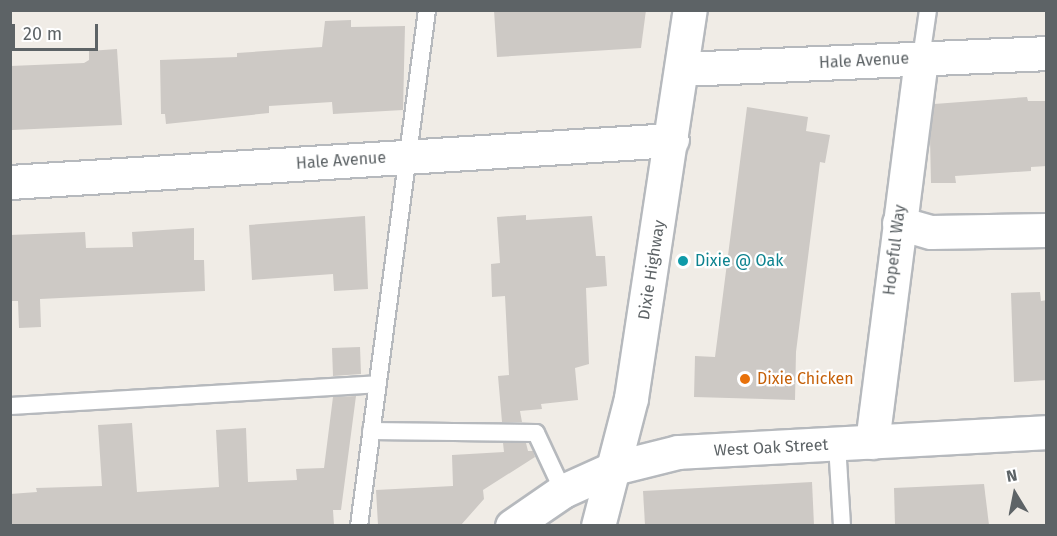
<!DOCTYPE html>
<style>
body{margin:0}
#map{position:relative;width:1057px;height:536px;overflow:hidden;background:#f0ece6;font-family:"Fira Sans",sans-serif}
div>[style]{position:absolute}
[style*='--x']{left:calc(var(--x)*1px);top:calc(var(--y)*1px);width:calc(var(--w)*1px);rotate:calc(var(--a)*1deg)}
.building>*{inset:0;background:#cdc9c5}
.roads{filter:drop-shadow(2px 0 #b6b9bd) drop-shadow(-2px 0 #b6b9bd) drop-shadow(0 2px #b6b9bd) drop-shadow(0 -2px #b6b9bd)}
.service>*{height:16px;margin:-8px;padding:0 8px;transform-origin:8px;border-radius:8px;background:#fff}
.minor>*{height:33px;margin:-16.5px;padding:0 16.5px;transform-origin:16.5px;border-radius:16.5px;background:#fff}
.tertiary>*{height:33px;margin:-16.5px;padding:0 16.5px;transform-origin:16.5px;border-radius:16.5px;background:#fff}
.secondary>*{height:33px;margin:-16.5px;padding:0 16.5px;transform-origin:16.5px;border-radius:16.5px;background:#fff}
.dots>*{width:16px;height:16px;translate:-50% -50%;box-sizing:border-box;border:3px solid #fff;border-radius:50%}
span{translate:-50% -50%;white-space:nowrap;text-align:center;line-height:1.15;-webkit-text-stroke:4.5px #fff;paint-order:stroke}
.street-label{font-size:16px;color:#5d6366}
.culture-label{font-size:16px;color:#0d838f}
.left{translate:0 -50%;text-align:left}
.food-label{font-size:16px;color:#c56008}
.frame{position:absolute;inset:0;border:12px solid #5d6366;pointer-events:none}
.north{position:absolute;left:985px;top:464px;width:60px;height:60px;-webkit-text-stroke:4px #fff;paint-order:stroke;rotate:350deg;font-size:16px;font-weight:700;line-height:24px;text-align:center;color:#5d6366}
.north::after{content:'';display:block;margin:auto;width:21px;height:27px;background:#5d6366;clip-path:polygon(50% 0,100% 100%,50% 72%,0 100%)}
.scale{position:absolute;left:12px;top:24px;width:86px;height:27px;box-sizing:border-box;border:3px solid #5d6366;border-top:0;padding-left:8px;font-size:18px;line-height:21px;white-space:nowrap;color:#5d6366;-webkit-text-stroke:4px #fff;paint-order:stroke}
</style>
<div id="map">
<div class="building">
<div style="clip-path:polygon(494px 10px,646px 10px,641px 48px,497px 57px)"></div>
<div style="clip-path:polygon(351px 20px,351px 27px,405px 26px,403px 110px,333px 114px,332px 102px,269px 106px,269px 113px,166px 124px,165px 114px,161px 114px,160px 60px,237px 57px,237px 53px,322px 47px,325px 21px)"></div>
<div style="clip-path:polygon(117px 49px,122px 125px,12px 130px,10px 66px,84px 63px,89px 60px,89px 51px)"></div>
<div style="clip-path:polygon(1027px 97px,1028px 101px,1047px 101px,1047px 166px,1031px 167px,1031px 171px,955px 176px,956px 183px,931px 183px,930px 139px,934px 104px)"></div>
<div style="clip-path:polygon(747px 107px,808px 117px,806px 131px,830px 135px,825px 163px,820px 162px,796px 352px,795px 400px,694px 397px,695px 356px,715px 357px)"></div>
<div style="clip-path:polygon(526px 215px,526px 220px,592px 216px,596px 256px,605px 256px,607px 286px,586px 288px,589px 364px,575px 368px,578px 400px,541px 404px,542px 409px,520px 411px,522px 422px,502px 422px,498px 376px,509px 375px,505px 296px,492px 297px,491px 264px,500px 263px,497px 217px)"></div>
<div style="clip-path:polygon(365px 216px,368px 289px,334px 291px,333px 274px,252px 280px,249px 225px)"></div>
<div style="clip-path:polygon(194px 228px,194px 260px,204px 260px,205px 291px,40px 299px,41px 327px,19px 328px,18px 301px,10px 301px,10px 235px,85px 232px,86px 248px,133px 247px,132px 232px)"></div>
<div style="clip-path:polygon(1040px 292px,1041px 301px,1047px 300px,1047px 380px,1014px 382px,1011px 293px)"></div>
<div style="clip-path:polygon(360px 347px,361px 374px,333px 376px,332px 348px)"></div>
<div style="clip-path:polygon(356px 396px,341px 510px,333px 510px,334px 525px,10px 525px,10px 494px,37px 492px,36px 488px,102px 486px,98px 425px,132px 423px,137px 492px,219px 487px,216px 430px,246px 428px,248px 482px,297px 480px,296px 469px,324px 468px,333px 397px)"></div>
<div style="clip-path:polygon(503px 443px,526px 443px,528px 451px,533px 451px,535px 457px,483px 490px,484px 499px,461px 525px,378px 525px,376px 490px,453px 486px,452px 455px,504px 452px)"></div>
<div style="clip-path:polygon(812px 482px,814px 525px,645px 525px,643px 491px)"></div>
<div style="clip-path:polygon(984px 484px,989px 525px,895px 525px,894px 488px)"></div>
</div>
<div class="roads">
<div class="service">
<div style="--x:921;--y:58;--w:49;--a:-81.7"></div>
<div style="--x:10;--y:406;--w:368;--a:-3.4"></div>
<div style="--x:371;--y:431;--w:165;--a:0.7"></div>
<div style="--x:536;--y:433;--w:64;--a:65"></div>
<div style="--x:837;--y:444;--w:82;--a:86.5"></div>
<div style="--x:359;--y:526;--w:520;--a:-82.49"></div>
</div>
<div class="minor">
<div style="--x:682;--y:69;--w:364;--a:-2.5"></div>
<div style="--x:10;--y:182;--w:663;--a:-3.63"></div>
<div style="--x:899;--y:223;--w:33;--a:16"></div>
<div style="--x:931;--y:232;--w:115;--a:-1"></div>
<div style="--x:872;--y:442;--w:387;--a:-82.7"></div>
</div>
<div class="tertiary">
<div style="--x:598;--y:526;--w:132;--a:-75.5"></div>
<div style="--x:631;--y:398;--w:392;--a:-81.4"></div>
</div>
<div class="secondary">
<div style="--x:512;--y:526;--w:62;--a:-34.5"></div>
<div style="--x:563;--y:491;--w:56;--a:-24.3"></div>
<div style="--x:614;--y:468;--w:66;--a:-14"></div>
<div style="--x:678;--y:452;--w:369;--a:-3.1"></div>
</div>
</div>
<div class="dots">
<div style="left:683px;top:261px;background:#0f9aa8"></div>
<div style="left:745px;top:379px;background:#e8710a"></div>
</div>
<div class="street-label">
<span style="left:864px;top:61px;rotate:-3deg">Hale Avenue</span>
<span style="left:341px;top:161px;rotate:-4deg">Hale Avenue</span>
<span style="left:895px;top:250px;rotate:-83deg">Hopeful Way</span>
<span style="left:652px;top:270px;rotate:-81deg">Dixie Highway</span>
<span style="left:771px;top:448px;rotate:-3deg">West Oak Street</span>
</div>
<div class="culture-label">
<span class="left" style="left:695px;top:261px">Dixie @ Oak</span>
</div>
<div class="food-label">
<span class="left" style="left:757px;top:379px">Dixie Chicken</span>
</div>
<div class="frame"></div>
<div class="north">N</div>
<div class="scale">20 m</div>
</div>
